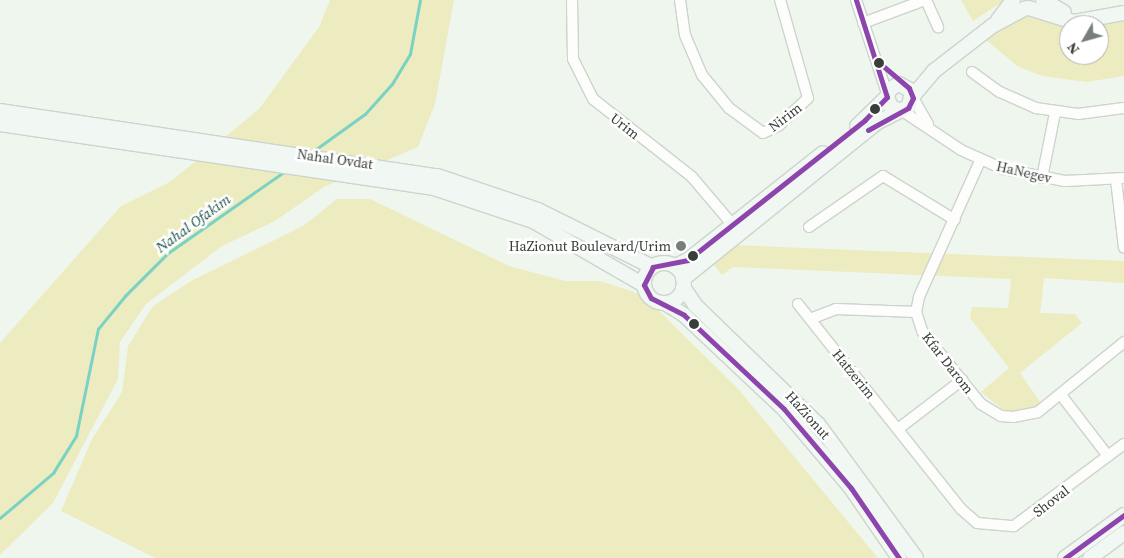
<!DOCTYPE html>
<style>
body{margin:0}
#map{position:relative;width:1124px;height:558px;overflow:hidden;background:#eff6ee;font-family:"Source Serif 4",serif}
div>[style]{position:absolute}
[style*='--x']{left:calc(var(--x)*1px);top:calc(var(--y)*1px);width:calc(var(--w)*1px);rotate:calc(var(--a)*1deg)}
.green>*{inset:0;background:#edecc0}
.stream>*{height:2.5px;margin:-1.25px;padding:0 1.25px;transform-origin:1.25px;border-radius:1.25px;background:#79d2c4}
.roads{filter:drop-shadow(1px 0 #cdd3cd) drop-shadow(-1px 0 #cdd3cd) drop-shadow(0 1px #cdd3cd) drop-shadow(0 -1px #cdd3cd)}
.street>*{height:10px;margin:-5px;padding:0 5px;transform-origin:5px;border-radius:5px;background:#fdfefc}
.secondary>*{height:14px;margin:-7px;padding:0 7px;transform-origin:7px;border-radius:7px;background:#f1f7f3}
.secondary>.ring{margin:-7px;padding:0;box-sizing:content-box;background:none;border:14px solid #f1f7f3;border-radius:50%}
.bus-1>*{height:5px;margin:-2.5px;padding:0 2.5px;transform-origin:2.5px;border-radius:2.5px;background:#8e44ad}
.dots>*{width:14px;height:14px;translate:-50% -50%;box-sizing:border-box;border:2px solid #fff;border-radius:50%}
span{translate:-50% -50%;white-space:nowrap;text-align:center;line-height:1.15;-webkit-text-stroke:5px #fff;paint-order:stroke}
.street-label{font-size:14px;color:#383e38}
.poi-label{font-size:14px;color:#383e38}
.right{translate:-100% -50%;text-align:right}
.water-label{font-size:15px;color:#1b4f48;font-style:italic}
.north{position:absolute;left:1059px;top:15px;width:50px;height:50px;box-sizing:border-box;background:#fff;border:1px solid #afb2af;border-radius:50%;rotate:232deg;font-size:14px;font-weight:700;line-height:20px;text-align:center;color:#383e38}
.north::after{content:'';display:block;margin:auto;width:18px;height:22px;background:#787e78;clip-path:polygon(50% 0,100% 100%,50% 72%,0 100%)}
</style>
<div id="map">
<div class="green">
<div style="clip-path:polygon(330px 0,454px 0,435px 104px,418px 147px,324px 187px,275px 221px,222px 246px,146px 304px,120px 342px,118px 379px,53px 503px,0 555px,0 343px,121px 206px,170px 182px,259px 109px,319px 27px)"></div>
<div style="clip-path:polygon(961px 0,1005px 0,973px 21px)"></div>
<div style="clip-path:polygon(evenodd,1023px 12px,1053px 22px,1124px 17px,1124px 76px,1087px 82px,1042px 76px,1017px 66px,985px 39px,1023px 12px,1069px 25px,1099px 25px,1099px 55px,1069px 55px,1069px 25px)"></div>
<div style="clip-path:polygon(337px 199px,370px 199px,509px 266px,565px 281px,600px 281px,643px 295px,739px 390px,878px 558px,155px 558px,61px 511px,92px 439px,122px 392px,128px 346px,153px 306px,191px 281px,303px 226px)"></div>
<div style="clip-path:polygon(731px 245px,1124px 261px,1124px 283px,1044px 278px,1040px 313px,1075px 314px,1082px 323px,1020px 373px,1041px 403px,1031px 410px,1005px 411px,981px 392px,1009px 368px,970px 318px,972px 307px,1008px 308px,1011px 279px,733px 267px,722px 275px,710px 260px)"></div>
</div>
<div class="stream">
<div style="--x:312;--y:152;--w:65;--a:-35.6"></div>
<div style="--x:365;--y:114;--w:40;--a:-48"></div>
<div style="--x:392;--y:84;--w:35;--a:-59"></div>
<div style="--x:410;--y:54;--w:55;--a:-79.5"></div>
<div style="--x:0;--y:518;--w:70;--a:-40.3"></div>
<div style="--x:53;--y:473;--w:44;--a:-58.1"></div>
<div style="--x:76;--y:436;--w:109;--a:-78.4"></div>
<div style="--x:98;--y:329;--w:43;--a:-50.7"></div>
<div style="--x:125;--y:296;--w:61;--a:-45"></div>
<div style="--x:168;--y:253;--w:143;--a:-35"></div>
</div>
<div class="roads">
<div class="street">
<div style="--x:572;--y:0;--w:59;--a:89"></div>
<div style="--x:573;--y:59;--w:45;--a:63.4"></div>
<div style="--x:593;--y:99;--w:126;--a:38.2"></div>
<div style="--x:692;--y:177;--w:62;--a:49.6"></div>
<div style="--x:680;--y:0;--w:35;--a:82"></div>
<div style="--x:685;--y:35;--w:43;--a:67"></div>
<div style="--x:702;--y:75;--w:43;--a:50.7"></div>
<div style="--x:729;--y:108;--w:42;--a:36.3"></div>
<div style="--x:763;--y:133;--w:17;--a:-25"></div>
<div style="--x:778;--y:126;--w:41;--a:-43"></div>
<div style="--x:808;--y:98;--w:102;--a:-105.9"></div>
<div style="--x:856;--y:0;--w:98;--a:71.6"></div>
<div style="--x:926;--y:0;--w:30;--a:66"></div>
<div style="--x:863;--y:23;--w:66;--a:-20.4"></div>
<div style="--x:972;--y:72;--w:34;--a:36"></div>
<div style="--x:1000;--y:92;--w:39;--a:24"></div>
<div style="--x:1036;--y:108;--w:42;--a:8.1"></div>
<div style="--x:1078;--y:114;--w:46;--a:-7.4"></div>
<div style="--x:913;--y:98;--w:30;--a:60"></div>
<div style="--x:901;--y:110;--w:72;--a:33.7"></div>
<div style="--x:961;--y:150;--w:46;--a:24.3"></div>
<div style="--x:1003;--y:169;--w:63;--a:11"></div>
<div style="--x:1065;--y:181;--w:59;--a:-2.9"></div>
<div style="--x:980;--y:161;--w:149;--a:114.2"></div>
<div style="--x:919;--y:297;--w:15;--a:101"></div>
<div style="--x:916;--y:312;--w:20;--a:72"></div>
<div style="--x:922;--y:331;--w:94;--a:51.1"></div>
<div style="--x:981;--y:404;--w:23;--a:31"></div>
<div style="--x:1001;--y:416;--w:12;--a:5"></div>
<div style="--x:1013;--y:417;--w:25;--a:-11"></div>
<div style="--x:1038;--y:412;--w:111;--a:-39.1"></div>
<div style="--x:1042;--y:178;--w:66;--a:-78.7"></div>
<div style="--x:1116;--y:180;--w:68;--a:83.3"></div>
<div style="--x:809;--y:227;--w:90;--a:-34.6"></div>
<div style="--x:883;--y:176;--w:84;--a:31.4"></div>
<div style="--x:798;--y:304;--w:262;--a:51.5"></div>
<div style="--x:961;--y:509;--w:21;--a:41"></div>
<div style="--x:977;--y:523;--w:37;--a:5"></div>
<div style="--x:1014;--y:526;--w:137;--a:-36.7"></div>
<div style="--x:810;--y:319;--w:28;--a:-21"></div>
<div style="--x:836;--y:309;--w:80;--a:2.1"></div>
<div style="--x:1061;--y:395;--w:77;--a:52.4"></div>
<div style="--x:898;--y:429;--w:81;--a:-37.4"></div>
</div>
<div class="secondary">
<div style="--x:1043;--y:0;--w:24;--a:30"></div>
<div style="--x:1029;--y:8;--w:47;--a:17.3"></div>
<div style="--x:1074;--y:22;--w:51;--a:-10.2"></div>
<div style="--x:998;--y:20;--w:25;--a:-53"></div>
<div style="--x:913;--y:96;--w:33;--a:-50"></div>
<div style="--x:934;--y:71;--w:73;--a:-37.8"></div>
<div style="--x:992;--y:26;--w:38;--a:-28"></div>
<div style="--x:0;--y:111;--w:442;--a:8.5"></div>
<div style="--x:437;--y:176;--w:107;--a:18.6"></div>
<div style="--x:538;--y:210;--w:128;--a:26.4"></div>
<div style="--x:0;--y:124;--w:439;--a:8.4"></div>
<div style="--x:434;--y:188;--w:104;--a:18.4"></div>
<div style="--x:533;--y:221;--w:128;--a:30"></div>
<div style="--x:857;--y:126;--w:42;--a:-44"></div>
<div class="ring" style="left:644px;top:263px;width:26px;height:26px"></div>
<div style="--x:675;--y:266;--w:14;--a:-25"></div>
<div style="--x:688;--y:260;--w:172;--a:-38.4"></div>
<div style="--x:683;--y:279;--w:248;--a:-38.9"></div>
<div style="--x:876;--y:123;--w:37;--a:-27"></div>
<div style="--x:909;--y:106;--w:15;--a:-79"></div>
<div style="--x:912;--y:91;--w:15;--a:-152"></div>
<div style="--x:899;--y:84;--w:10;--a:151"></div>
<div style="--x:890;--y:89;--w:9;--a:111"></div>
<div style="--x:887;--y:97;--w:11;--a:68"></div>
<div style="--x:891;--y:107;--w:9;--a:21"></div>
<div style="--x:683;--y:287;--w:22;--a:56"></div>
<div style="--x:695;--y:305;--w:171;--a:44.1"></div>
<div style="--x:818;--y:424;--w:166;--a:53.8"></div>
<div style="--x:665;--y:303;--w:22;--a:32"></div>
<div style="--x:684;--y:315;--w:137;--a:43.2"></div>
<div style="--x:784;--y:409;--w:104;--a:49.7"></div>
<div style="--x:851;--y:488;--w:85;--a:55.6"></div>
<div style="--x:1065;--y:558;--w:73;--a:-36.1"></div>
<div style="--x:1090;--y:558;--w:42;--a:-36.3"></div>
</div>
</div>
<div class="bus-1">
<div style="--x:856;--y:0;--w:102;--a:72.3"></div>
<div style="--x:887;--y:97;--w:32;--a:134"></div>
<div style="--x:865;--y:120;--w:226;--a:141.7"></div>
<div style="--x:688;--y:260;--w:36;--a:169"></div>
<div style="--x:653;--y:267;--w:20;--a:117"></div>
<div style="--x:644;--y:285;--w:15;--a:62"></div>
<div style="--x:651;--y:298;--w:37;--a:27"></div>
<div style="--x:684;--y:315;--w:137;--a:43.2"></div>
<div style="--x:784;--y:409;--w:104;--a:49.7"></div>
<div style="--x:851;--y:488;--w:85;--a:55.6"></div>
<div style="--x:868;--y:130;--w:46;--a:-28.8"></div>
<div style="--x:908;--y:108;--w:11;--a:-63"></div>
<div style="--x:913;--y:98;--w:11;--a:-112"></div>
<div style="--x:909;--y:88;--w:43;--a:-139.7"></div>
<div style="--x:1065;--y:558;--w:73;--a:-36.1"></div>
</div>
<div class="dots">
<div style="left:879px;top:63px;background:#383e38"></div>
<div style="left:875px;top:109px;background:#383e38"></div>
<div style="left:681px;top:246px;background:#787e78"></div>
<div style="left:693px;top:256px;background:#383e38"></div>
<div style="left:694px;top:324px;background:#383e38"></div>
</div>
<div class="street-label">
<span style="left:785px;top:117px;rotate:-37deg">Nirim</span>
<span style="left:625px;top:126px;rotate:38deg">Urim</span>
<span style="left:335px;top:159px;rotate:8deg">Nahal Ovdat</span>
<span style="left:1024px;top:172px;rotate:13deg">HaNegev</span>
<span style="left:948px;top:363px;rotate:52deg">Kfar Darom</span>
<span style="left:854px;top:374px;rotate:51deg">Hatzerim</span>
<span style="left:808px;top:415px;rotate:48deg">HaZionut</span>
<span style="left:1051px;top:501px;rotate:-38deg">Shoval</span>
</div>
<div class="poi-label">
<span class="right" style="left:671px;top:246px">HaZionut Boulevard/Urim</span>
</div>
<div class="water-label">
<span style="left:193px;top:223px;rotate:-36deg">Nahal Ofakim</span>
</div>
<div class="north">N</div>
</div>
